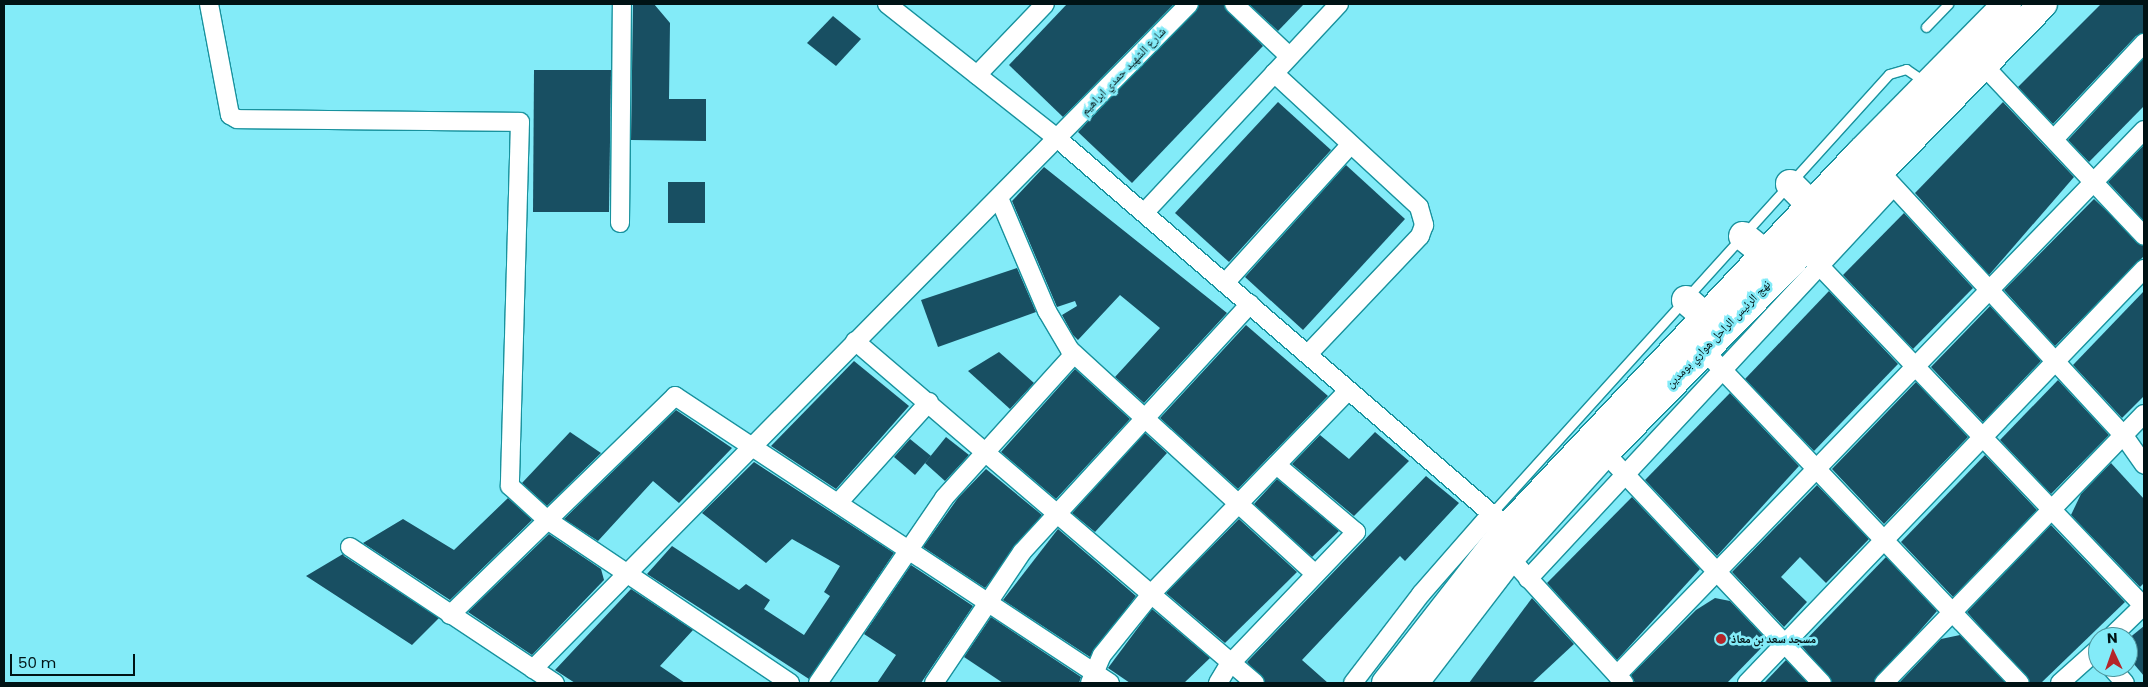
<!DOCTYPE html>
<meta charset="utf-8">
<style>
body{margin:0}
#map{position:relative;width:2148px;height:687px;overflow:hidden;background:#83ebf8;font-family:Poppins,"Noto Naskh Arabic",sans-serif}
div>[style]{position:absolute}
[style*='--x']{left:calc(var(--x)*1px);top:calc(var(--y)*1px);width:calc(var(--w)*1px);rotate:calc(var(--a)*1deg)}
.building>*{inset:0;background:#184f62}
.roads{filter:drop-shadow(1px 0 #18929e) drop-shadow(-1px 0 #18929e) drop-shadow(0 1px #18929e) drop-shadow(0 -1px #18929e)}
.lane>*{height:9px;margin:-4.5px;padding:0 4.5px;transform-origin:4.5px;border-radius:4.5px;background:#fff}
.street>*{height:18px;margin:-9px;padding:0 9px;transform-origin:9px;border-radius:9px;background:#fff}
.primary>*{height:28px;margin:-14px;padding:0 14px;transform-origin:14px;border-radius:14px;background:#fff}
.dots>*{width:14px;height:14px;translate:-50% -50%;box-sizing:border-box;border:2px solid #83ebf8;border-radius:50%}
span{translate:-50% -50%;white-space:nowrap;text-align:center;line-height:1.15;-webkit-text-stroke:5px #83ebf8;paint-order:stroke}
.street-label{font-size:12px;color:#001315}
.poi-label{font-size:12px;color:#001315;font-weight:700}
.left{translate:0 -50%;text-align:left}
.frame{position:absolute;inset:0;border:5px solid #001315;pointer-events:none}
.north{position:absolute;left:2088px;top:627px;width:50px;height:50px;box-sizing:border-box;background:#83ebf8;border:1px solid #4f959d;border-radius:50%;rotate:357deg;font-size:14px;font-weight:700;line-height:20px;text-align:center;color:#001315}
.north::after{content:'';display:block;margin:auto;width:18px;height:22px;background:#b52529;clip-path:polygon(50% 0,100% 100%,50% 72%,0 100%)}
.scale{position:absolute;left:10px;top:654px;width:125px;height:22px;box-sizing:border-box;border:2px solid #001315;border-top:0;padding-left:6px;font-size:15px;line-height:18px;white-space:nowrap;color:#001315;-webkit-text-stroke:4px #83ebf8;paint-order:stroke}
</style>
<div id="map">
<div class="building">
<div style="clip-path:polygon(633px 4px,654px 4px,670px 23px,669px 99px,706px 99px,706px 141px,631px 140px)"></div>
<div style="clip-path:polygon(1067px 4px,1174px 4px,1063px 117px,1009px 65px)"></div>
<div style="clip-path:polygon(1199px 4px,1224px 4px,1263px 46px,1132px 183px,1078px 132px)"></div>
<div style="clip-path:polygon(1249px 4px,1304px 4px,1278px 31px)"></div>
<div style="clip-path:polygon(2101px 4px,2144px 4px,2144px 33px,2136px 36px,2053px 124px,2018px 87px)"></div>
<div style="clip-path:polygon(833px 16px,861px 39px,836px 66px,807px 43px)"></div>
<div style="clip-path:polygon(2144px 58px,2144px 106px,2089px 162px,2068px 140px)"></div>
<div style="clip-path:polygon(534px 70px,611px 70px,609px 212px,533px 212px)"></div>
<div style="clip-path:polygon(1278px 102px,1331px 150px,1229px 262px,1175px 213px)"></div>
<div style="clip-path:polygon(2003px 102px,2074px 177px,1989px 275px,1915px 193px)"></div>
<div style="clip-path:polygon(2144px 145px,2144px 221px,2108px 182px)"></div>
<div style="clip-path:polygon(1346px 165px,1405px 219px,1303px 330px,1245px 277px)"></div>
<div style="clip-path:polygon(1044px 167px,1227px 313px,1144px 403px,1115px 377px,1160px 328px,1120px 295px,1078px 340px,1073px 335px,1062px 315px,1077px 306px,1075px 301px,1057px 307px,1012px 201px)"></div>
<div style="clip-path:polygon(668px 182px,705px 182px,705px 223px,668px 223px)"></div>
<div style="clip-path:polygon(2094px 199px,2144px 246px,2144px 256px,2055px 346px,2004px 290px)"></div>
<div style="clip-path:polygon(1904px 213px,1973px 288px,1913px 349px,1843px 275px)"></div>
<div style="clip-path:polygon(1017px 268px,1036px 312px,938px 347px,921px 300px)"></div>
<div style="clip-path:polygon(1829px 291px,1898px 364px,1814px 451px,1745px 379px)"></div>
<div style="clip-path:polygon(2144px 291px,2144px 396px,2122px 418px,2073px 365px)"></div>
<div style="clip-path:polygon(1990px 306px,2041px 361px,1983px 422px,1931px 367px)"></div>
<div style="clip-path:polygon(1246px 325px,1328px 396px,1238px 489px,1160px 418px)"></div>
<div style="clip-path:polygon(999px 352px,1034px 383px,1010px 409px,968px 371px)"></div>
<div style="clip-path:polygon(854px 361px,909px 406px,836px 489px,771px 446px)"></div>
<div style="clip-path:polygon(1075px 369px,1130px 419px,1056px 499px,1001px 452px)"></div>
<div style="clip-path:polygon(2058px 380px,2109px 435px,2051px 494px,2000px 440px)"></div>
<div style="clip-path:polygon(1916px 382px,1968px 437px,1884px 524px,1832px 469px)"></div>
<div style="clip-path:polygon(1730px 393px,1799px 466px,1717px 556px,1645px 480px)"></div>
<div style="clip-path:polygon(676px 410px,732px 448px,679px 503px,653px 481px,598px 541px,564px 519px)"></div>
<div style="clip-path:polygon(570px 432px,601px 453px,547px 506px,522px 483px)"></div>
<div style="clip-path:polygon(1375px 432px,1409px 461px,1354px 516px,1292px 464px,1320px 435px,1349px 459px)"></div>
<div style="clip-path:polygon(1145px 433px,1167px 453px,1095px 532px,1072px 513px)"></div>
<div style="clip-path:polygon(946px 437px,969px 455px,945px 481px,925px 463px)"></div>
<div style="clip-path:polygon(910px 439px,931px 456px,915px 475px,894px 457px)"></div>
<div style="clip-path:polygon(1985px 455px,2037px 510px,1953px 597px,1901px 542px)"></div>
<div style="clip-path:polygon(754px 462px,894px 553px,809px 679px,647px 574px,672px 546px,739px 590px,746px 584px,770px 600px,764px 609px,804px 635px,830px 596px,824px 592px,840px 566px,792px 539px,766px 563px,702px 513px)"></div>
<div style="clip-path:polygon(2111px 463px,2144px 499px,2144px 583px,2140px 587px,2071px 515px,2081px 494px)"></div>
<div style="clip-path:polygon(986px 469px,1042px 515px,985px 588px,923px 547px,958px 498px)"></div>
<div style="clip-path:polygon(1426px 476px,1459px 503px,1405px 561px,1400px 556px,1302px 660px,1328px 683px,1265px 683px,1247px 662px)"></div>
<div style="clip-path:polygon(1277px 479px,1339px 531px,1312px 557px,1254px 504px)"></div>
<div style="clip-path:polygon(1817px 485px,1869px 539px,1826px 583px,1800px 557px,1781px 577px,1807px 602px,1784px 627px,1732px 572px)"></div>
<div style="clip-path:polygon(1632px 497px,1700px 569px,1617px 660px,1547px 583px)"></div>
<div style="clip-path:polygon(508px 498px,532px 520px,450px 600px,363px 543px,403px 519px,454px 550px)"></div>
<div style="clip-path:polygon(1239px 519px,1297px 572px,1225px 643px,1166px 593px)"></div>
<div style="clip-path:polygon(2051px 525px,2125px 602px,2041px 683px,2030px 683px,1967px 612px)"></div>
<div style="clip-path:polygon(1058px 529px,1136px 596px,1090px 657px,1003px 600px)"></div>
<div style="clip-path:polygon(549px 534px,601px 569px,604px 580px,532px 655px,468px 612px)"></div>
<div style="clip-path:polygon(343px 554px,344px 556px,439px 618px,412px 645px,306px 576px)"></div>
<div style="clip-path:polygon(1886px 557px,1937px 611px,1874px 683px,1832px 683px,1801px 645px)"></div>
<div style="clip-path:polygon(911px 565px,973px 606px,921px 683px,877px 683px,896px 655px,864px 634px)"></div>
<div style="clip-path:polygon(631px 589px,693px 630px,660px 666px,685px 683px,575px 683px,555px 670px)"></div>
<div style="clip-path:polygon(1532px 598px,1574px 644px,1532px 683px,1469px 683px)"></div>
<div style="clip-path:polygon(1715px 598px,1730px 601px,1768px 641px,1727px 683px,1635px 683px,1631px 675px,1696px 610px)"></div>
<div style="clip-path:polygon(1152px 609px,1210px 658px,1184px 683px,1130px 683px,1108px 668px)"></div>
<div style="clip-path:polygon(991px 617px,1081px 677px,1079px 683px,1003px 683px,964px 657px)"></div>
<div style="clip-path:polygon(2144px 626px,2144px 676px,2128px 657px,2128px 639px)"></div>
<div style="clip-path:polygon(1960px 635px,2006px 683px,1899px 683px,1941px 639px)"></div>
<div style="clip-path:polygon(1786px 660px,1808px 683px,1764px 683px)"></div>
</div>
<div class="roads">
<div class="lane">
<div style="--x:1926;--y:27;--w:32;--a:-46"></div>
<div style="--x:1491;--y:514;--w:593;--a:-47.87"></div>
<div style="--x:1889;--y:74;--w:18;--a:-16"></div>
<div style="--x:1906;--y:69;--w:23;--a:34"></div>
</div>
<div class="street">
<div style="--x:209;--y:4;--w:113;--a:79.3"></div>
<div style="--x:230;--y:115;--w:8;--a:30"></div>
<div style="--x:237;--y:119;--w:283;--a:0.6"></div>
<div style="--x:520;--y:122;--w:364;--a:91.6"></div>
<div style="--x:510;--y:486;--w:49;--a:42.5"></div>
<div style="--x:546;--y:519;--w:294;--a:33.9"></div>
<div style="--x:887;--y:4;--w:218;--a:38.3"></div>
<div style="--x:1058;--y:139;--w:604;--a:40.84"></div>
<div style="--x:1234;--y:4;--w:76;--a:43.4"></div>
<div style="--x:1985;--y:67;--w:232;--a:46.7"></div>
<div style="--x:1274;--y:73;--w:197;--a:42.7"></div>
<div style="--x:1419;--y:207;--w:19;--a:74"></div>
<div style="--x:1424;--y:225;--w:12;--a:110"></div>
<div style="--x:1420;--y:236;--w:163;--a:133.5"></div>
<div style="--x:977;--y:75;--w:98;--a:-46.2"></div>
<div style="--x:2054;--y:139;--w:132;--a:-46.8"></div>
<div style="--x:1886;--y:178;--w:351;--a:47.3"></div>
<div style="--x:2124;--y:436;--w:35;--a:55"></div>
<div style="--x:999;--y:198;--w:123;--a:67"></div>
<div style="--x:1047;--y:311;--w:45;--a:59.5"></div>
<div style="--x:1070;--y:350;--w:332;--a:42.4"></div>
<div style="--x:1144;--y:213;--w:286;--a:-47"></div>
<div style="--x:620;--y:223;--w:219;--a:-89.5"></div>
<div style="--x:1813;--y:259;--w:479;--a:46.4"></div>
<div style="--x:1225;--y:283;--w:186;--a:-47.8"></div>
<div style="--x:855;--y:341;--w:526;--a:40.53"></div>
<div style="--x:1714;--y:361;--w:444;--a:46.5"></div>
<div style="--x:1605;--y:453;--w:316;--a:46.7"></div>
<div style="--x:838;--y:503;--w:136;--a:-48"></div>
<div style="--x:350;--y:547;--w:246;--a:33.6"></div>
<div style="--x:1510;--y:558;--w:169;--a:47.6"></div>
<div style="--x:1528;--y:579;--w:536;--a:-47.04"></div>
<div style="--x:450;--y:615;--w:314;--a:-44.2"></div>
<div style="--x:675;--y:396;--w:521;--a:33.42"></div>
<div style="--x:2111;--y:637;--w:46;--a:-44.1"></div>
<div style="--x:2111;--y:667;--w:21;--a:49"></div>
<div style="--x:533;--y:669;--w:934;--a:-45.39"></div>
<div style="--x:1617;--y:675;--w:758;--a:-45.96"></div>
<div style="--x:818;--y:683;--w:224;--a:-55.7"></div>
<div style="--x:944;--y:498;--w:194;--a:-47.9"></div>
<div style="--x:934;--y:683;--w:158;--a:-56.1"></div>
<div style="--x:1022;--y:552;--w:337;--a:-47.4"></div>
<div style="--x:1090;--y:683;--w:30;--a:-67"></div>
<div style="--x:1102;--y:655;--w:80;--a:-51.1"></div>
<div style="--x:1152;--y:593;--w:281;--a:-45.9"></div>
<div style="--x:1218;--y:683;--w:21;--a:-59"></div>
<div style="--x:1229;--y:665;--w:184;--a:-46.3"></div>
<div style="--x:1356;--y:532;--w:101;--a:-139.8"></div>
<div style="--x:1353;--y:683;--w:112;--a:-52.6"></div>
<div style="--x:1421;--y:594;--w:106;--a:-48.8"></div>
<div style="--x:1747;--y:683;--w:574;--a:-46.2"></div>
<div style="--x:1884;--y:683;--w:374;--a:-46"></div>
<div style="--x:2060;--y:683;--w:51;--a:-41.8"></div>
</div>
<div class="primary">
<div style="--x:1790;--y:184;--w:47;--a:45"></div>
<div style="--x:1743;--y:236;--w:27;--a:39"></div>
<div style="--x:1686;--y:300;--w:43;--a:41.2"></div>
<div style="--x:1386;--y:683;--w:197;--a:-52"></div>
<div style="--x:1507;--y:528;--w:516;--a:-46.73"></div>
<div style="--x:1861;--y:152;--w:208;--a:-45.4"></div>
<div style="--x:1414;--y:683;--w:158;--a:-52.5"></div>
<div style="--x:1510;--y:558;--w:142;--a:-47.9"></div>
<div style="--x:1605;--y:453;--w:627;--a:-45.71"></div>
</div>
</div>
<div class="dots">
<div style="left:1721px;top:639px;background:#b52529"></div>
</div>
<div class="street-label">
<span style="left:1123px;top:71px;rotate:-46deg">شارع الشهيد حمدي ابراهيم</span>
<span style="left:1718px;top:334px;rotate:-46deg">نهج الرئيس الراحل هواري بومدين</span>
</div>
<div class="poi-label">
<span class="left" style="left:1731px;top:639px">مسجد سعد بن معاذ</span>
</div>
<div class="frame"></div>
<div class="north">N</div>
<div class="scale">50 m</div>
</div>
